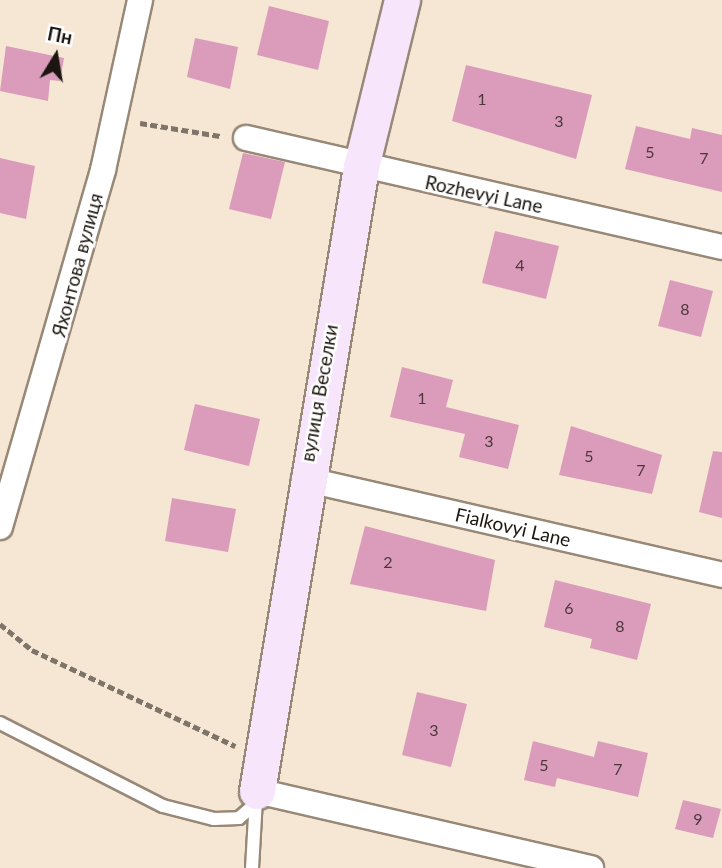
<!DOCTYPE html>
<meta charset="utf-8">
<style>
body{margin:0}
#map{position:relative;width:722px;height:868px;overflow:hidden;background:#f6e6d4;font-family:Lato,sans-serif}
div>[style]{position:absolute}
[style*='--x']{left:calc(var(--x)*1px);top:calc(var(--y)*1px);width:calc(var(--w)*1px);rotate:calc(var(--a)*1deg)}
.building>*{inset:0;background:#db9cbc}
.path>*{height:4.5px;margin-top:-2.25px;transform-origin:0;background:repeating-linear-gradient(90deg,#7e7469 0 7px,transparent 0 10.5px)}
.roads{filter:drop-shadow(2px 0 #978877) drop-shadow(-2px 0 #978877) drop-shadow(0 2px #978877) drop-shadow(0 -2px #978877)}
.lane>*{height:12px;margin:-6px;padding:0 6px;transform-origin:6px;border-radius:6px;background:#fff}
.street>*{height:24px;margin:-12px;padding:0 12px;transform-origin:12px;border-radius:12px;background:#fff}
.secondary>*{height:35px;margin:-17.5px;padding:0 17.5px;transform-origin:17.5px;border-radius:17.5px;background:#f6e5fb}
span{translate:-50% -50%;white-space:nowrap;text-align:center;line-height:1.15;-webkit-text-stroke:5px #fff;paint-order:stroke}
.number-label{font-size:16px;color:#4c383b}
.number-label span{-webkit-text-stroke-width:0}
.street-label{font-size:19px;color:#1c1610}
.north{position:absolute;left:21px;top:21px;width:70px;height:70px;-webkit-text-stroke:5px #fff;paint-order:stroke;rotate:11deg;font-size:19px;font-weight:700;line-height:28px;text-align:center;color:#1c1610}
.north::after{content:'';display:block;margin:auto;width:24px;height:32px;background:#1c1610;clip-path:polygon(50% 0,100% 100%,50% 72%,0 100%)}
</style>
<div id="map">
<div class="building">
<div style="clip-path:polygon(269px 6px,329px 21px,318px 70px,257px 55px)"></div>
<div style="clip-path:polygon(195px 38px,238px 47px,230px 89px,187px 77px)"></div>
<div style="clip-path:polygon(6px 46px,64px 58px,60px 81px,50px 80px,48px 101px,0 91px)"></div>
<div style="clip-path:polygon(466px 65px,592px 95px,576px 159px,452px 121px)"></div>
<div style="clip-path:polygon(636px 126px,690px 139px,692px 128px,722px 135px,722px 192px,625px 169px)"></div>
<div style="clip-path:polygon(243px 153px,285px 162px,271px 219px,229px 209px)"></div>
<div style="clip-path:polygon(0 158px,35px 166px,26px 219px,0 213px)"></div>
<div style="clip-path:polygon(495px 231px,559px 246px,546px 299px,482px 283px)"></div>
<div style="clip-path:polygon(670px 280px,713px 291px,701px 337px,658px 326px)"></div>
<div style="clip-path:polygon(402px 367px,453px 380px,446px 407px,519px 425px,508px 469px,459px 457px,465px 434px,390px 417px)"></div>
<div style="clip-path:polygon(195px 404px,260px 419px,249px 466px,184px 450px)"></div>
<div style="clip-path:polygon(571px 426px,662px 455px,652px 494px,559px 475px)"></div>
<div style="clip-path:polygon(713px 451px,722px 452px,722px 518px,699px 512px)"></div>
<div style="clip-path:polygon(172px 498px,236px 509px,228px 552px,165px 541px)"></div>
<div style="clip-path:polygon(365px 526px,495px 560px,486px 611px,350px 584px)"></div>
<div style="clip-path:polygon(555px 580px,651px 604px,637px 660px,590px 648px,592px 639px,544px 627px)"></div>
<div style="clip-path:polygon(417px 692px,467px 704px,451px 767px,402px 755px)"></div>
<div style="clip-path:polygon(533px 741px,594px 757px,598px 741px,648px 753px,638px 797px,557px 778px,555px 787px,524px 780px)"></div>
<div style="clip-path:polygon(683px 800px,721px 809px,713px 838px,675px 829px)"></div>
</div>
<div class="path">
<div style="--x:140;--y:123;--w:81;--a:9.2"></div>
<div style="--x:0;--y:624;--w:41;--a:39.1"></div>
<div style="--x:32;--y:650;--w:225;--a:25.3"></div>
</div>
<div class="roads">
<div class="lane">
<div style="--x:0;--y:723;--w:183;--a:27"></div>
<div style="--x:163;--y:806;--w:53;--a:14.3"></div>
<div style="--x:214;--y:819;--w:25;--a:-2"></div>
<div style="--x:239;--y:818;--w:23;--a:-41"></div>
<div style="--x:252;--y:868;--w:70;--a:-86.7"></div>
</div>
<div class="street">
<div style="--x:246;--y:138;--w:488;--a:12.9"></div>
<div style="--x:304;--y:479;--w:429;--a:12.9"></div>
<div style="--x:0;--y:527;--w:372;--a:-73.9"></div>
<div style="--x:103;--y:170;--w:174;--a:-77.7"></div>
<div style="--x:257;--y:791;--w:343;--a:13"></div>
</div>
<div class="secondary">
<div style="--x:257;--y:791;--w:633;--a:-80.54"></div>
<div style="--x:361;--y:167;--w:172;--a:-76.2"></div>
</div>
</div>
<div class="number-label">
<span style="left:482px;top:99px">1</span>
<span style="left:559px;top:121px">3</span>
<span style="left:650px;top:152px">5</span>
<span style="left:704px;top:158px">7</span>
<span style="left:520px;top:265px">4</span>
<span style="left:685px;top:309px">8</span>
<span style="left:422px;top:398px">1</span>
<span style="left:489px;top:441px">3</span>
<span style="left:589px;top:456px">5</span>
<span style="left:641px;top:470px">7</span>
<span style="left:388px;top:562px">2</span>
<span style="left:569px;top:608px">6</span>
<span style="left:620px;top:626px">8</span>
<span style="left:434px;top:730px">3</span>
<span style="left:544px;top:765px">5</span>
<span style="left:618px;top:769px">7</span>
<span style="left:698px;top:819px">9</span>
</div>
<div class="street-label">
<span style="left:484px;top:194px;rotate:12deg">Rozhevyi Lane</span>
<span style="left:77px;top:265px;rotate:-75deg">Яхонтова вулиця</span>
<span style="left:319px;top:393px;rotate:-80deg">вулиця Веселки</span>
<span style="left:513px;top:527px;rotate:13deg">Fialkovyi Lane</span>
</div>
<div class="north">Пн</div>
</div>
